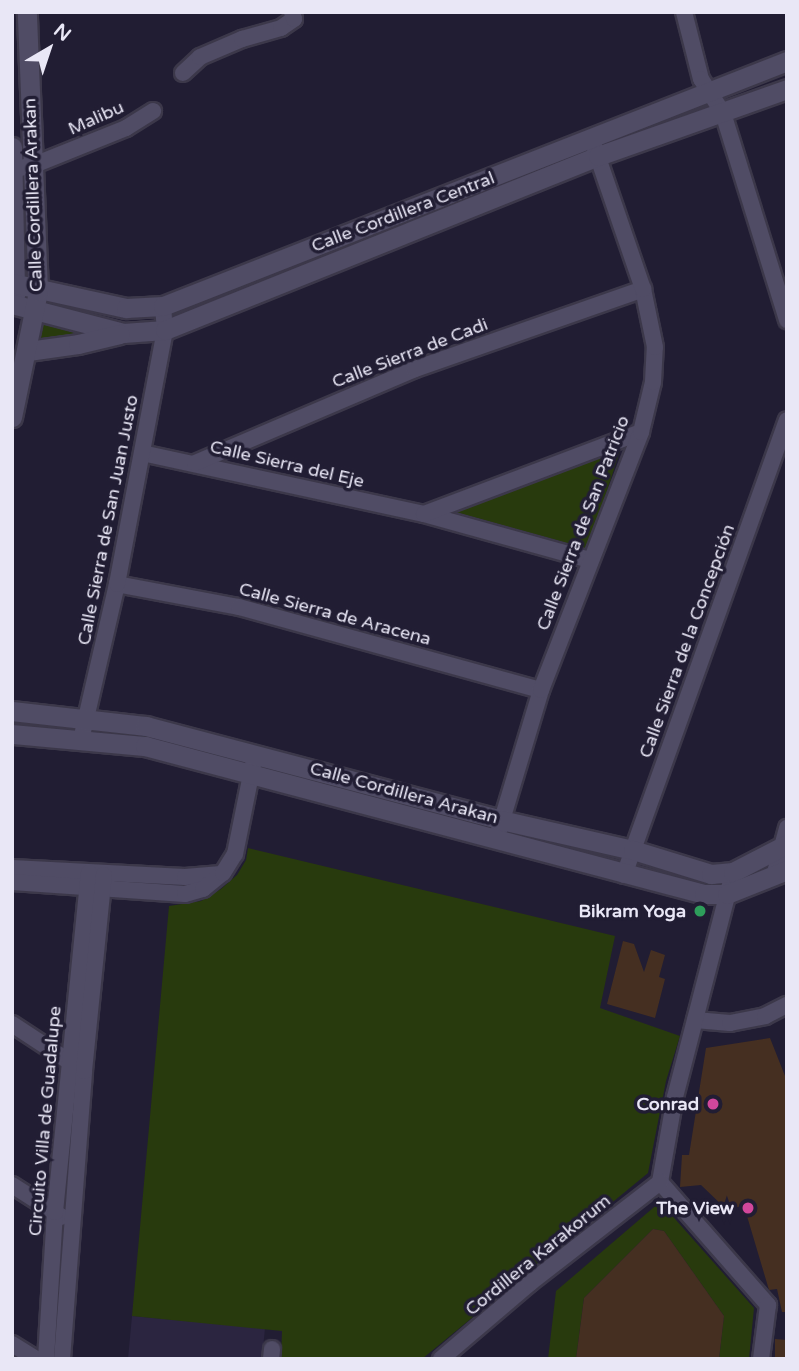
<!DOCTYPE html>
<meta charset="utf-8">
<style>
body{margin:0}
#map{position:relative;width:799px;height:1371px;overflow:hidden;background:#211d33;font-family:"Varela Round",sans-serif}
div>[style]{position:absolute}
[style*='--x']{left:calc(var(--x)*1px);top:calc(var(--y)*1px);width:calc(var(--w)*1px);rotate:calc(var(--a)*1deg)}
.built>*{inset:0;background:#2b2540}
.green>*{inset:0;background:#283a0d}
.building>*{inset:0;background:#452f21}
.roads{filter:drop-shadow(2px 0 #3c384a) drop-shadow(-2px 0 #3c384a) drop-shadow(0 2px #3c384a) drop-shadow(0 -2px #3c384a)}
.minor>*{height:16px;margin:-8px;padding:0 8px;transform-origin:8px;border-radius:8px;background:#504c65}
.tertiary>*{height:19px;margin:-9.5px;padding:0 9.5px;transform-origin:9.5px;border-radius:9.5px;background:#504c65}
.dots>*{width:19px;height:19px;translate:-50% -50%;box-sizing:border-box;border:4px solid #211d33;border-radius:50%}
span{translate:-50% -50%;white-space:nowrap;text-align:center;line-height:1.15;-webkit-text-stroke:7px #211d33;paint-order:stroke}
.street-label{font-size:18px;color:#e9e7f6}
.poi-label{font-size:18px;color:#e9e7f6;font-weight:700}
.right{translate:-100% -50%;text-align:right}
.frame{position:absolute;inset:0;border:14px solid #e9e7f6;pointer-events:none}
.north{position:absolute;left:14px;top:14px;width:70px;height:70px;-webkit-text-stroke:5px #211d33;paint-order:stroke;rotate:39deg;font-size:19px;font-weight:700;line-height:28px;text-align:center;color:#e9e7f6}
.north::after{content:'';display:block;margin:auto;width:24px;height:32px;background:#e9e7f6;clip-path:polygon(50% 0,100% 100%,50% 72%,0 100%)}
</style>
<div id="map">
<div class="built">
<div style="clip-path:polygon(132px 1316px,265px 1328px,262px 1359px,128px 1359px)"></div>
</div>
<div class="green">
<div style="clip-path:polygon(35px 310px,123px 333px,28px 351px)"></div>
<div style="clip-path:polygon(621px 448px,588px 549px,455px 512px)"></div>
<div style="clip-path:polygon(248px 848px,615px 936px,600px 1008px,680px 1036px,666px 1081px,648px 1173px,422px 1359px,281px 1359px,282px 1331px,132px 1316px,169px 906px,201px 901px,221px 889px,237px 875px,246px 860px)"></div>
<div style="clip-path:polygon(660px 1202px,754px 1308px,749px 1359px,719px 1359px,724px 1316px,664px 1231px,653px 1229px,584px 1298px,576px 1359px,548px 1359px,556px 1291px)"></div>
</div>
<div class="building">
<div style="clip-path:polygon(623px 941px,634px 944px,644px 972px,651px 950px,665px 955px,659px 977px,665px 979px,655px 1018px,607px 1004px)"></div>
<div style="clip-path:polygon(770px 1038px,787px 1081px,787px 1312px,782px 1312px,777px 1289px,769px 1290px,744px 1206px,726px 1209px,701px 1185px,680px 1187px,682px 1155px,689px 1155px,706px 1048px)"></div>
<div style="clip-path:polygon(653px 1229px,664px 1231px,724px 1316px,719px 1359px,576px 1359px,584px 1298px)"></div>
<div style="clip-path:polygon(775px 1339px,787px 1340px,787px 1359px,775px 1359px)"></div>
</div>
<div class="roads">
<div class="minor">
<div style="--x:684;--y:12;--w:69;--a:75.8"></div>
<div style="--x:701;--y:79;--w:40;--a:57.1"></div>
<div style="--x:723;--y:113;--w:217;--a:72.8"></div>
<div style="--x:183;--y:73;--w:23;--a:-43"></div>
<div style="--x:200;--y:57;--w:46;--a:-23.2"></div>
<div style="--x:242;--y:39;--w:41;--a:-15.8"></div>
<div style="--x:281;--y:28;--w:16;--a:-35"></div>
<div style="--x:294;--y:19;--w:7;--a:-106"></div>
<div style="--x:12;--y:170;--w:23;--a:-13"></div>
<div style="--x:34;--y:165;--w:99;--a:-21.9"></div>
<div style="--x:126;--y:128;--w:32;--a:-32"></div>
<div style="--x:142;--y:453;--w:289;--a:12.2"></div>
<div style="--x:424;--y:514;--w:172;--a:15.5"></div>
<div style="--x:195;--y:463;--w:239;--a:-23.1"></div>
<div style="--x:415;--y:369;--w:242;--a:-19.3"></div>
<div style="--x:424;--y:514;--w:232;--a:-20.7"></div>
<div style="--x:117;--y:584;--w:124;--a:10.7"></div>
<div style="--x:239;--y:607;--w:313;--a:15.4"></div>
<div style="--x:81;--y:740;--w:160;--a:-77"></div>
<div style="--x:117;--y:584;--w:258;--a:-79.3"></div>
<div style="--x:165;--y:330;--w:24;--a:-95"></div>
<div style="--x:499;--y:830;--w:146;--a:-73.3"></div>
<div style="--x:541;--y:690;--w:277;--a:-68.8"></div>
<div style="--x:641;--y:432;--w:51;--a:-76.5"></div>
<div style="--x:653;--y:382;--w:35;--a:-87"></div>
<div style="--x:655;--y:347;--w:59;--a:-101.7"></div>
<div style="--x:643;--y:289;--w:151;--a:-108.9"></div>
<div style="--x:12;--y:868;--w:173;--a:3"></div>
<div style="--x:185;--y:877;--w:36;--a:-5"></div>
<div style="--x:624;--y:875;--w:483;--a:-70.3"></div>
<div style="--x:774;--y:876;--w:50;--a:-74.8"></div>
<div style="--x:12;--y:882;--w:173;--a:4"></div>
<div style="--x:185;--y:894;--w:19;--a:-16"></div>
<div style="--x:203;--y:889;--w:26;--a:-39"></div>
<div style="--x:223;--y:873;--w:22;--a:-58"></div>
<div style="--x:235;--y:854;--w:91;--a:-78.6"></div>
<div style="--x:695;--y:1020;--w:35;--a:5"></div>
<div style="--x:730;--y:1023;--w:36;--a:-11"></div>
<div style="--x:765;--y:1016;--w:25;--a:-27"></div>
<div style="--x:12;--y:1024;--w:77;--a:33.3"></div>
<div style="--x:660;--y:1182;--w:86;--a:-80"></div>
<div style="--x:675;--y:1097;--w:232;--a:-75.5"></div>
<div style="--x:660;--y:1182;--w:164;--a:48.7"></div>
<div style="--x:768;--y:1305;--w:54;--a:97.4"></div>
<div style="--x:12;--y:1185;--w:59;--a:32.6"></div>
<div style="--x:12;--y:1344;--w:28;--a:32"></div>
<div style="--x:46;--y:1359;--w:147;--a:-86.5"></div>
<div style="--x:55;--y:1212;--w:341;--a:-84.3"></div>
<div style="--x:62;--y:1359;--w:289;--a:-85.6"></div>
<div style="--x:84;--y:1071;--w:197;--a:-84.2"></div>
<div style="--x:271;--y:1359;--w:10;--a:-84"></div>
<div style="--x:441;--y:1359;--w:117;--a:-40.5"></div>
<div style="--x:530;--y:1283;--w:165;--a:-37.8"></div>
</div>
<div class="tertiary">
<div style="--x:12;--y:147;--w:149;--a:88.8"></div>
<div style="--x:12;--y:283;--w:117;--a:12.4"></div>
<div style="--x:126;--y:308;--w:37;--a:-3"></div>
<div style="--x:163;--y:306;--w:670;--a:-21.44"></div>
<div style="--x:12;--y:304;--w:115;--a:14.6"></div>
<div style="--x:123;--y:333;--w:42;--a:-4.1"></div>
<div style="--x:165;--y:330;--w:467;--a:-21.9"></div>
<div style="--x:598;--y:156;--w:201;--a:-19.5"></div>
<div style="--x:28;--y:351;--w:50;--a:-8"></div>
<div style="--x:78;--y:344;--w:43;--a:-13.4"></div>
<div style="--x:12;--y:417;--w:129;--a:-78.3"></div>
<div style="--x:38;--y:291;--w:279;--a:-92.3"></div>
<div style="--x:12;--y:711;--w:135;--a:6.4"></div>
<div style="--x:146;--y:726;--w:367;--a:14.8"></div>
<div style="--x:501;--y:820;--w:135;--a:12.8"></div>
<div style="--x:633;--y:850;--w:82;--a:17.1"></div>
<div style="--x:711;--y:874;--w:22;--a:-5"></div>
<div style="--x:733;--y:872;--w:61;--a:-27.4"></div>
<div style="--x:12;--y:734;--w:134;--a:5.2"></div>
<div style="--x:145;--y:746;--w:578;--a:14.83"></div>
<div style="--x:704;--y:894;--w:23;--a:0"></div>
<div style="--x:727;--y:894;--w:65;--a:-21.8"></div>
</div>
</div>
<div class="dots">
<div style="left:700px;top:911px;background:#2e9e5b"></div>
<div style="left:713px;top:1104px;background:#d1479c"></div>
<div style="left:748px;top:1208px;background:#d1479c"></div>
</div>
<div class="street-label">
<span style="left:96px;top:118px;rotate:-24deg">Malibu</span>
<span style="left:33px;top:195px;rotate:-92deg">Calle Cordillera Arakan</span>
<span style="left:403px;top:212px;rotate:-21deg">Calle Cordillera Central</span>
<span style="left:410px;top:353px;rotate:-21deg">Calle Sierra de Cadi</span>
<span style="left:287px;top:464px;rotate:13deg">Calle Sierra del Eje</span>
<span style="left:108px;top:520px;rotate:-79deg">Calle Sierra de San Juan Justo</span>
<span style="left:583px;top:523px;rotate:-69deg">Calle Sierra de San Patricio</span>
<span style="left:335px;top:614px;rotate:15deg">Calle Sierra de Aracena</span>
<span style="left:687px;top:641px;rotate:-70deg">Calle Sierra de la Concepción</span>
<span style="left:404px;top:793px;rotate:15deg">Calle Cordillera Arakan</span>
<span style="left:45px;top:1121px;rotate:-85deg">Circuito Villa de Guadalupe</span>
<span style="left:538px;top:1255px;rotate:-39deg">Cordillera Karakorum</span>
</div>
<div class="poi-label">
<span class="right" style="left:686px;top:911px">Bikram Yoga</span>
<span class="right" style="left:699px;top:1104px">Conrad</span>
<span class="right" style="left:734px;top:1208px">The View</span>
</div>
<div class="frame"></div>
<div class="north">N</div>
</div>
